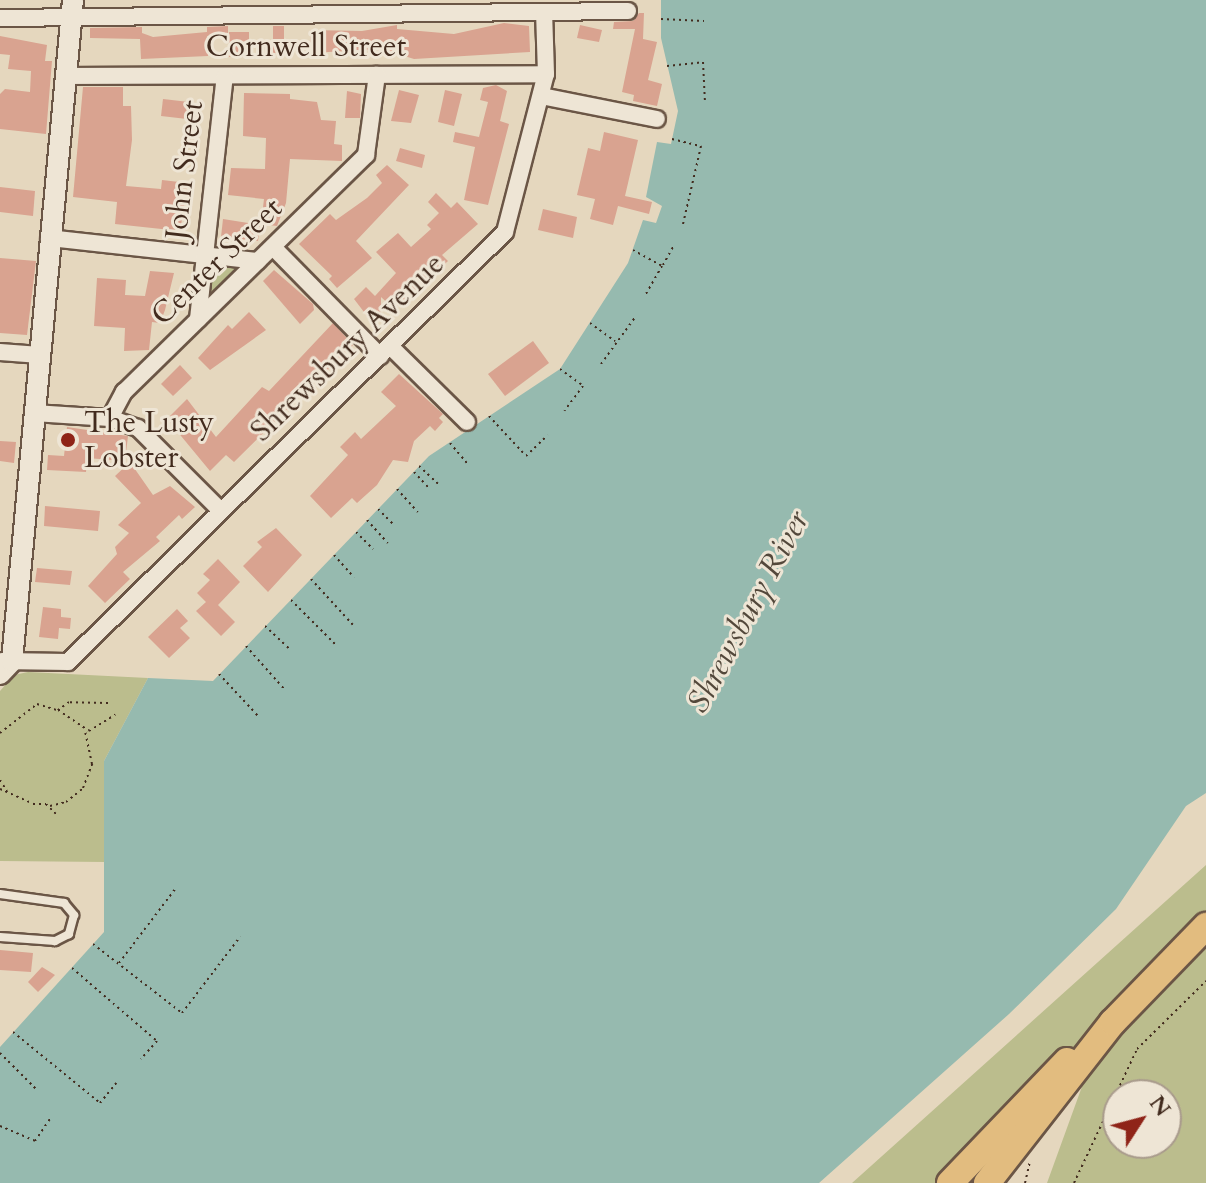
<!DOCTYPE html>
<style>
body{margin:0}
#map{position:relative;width:1206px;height:1183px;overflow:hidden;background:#e5d7be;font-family:Cardo,serif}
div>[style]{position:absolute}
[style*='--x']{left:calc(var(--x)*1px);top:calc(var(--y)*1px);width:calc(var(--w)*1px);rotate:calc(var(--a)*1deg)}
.green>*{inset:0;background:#bbbd8d}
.water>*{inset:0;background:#96baaf}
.building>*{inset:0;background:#d9a390}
.path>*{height:2px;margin-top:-1px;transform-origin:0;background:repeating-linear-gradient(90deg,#422b1e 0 2px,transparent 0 6px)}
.roads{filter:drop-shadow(2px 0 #6b5646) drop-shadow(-2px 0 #6b5646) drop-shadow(0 2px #6b5646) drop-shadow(0 -2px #6b5646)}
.service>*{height:8px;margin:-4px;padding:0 4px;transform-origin:4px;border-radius:4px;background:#eee5d5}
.minor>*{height:16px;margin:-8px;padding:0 8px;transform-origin:8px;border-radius:8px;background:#eee5d5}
.tertiary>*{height:20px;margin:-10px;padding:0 10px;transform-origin:10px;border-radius:10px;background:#eee5d5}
.primary>*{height:26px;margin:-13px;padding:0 13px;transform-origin:13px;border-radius:13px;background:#e2bc7f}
.dots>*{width:22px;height:22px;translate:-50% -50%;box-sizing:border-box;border:4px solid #eee5d5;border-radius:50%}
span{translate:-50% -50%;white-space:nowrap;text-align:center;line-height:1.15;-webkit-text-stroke:6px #eee5d5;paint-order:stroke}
.street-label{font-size:30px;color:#422b1e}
.poi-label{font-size:30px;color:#422b1e}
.left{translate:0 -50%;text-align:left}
.water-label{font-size:32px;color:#53483b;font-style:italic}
.north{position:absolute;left:1102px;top:1079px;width:80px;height:80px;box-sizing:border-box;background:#eee5d5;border:2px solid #a99b8c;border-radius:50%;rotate:54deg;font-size:22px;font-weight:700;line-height:32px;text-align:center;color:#422b1e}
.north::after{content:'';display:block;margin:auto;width:28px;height:36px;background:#8f2418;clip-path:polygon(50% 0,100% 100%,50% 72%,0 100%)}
</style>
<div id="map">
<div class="green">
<div style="clip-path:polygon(212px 263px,239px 268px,212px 293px,210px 291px)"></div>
<div style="clip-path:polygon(28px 672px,148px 678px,104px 761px,106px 862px,0 861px,0 691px,14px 675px)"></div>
<div style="clip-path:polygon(evenodd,1206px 865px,1206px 1183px,1047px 1183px,1088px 1070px,942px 1183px,852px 1183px,1206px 865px,1118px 1095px,1166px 1095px,1166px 1143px,1118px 1143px,1118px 1095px)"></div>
</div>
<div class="water">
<div style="clip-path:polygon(661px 0,1206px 0,1206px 793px,1186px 806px,1116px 909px,1009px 1014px,819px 1183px,0 1183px,0 1047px,104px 932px,104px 761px,148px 678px,213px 681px,429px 456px,560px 369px,628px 263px,643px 220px,656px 223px,662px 206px,646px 197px,657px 142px,671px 144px,678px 111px,661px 38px)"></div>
</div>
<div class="building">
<div style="clip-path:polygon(639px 13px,644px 13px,643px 39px,657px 42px,648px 80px,662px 84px,657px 106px,633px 101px,634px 95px,622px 92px,635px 29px,613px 29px,614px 22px,633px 21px)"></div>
<div style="clip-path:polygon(504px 23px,529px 26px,530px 52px,414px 59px,382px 49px,310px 53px,310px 30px,362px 31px,397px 25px,397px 29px,454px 34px)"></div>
<div style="clip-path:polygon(580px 25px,602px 30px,599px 42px,577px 38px)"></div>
<div style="clip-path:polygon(228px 26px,228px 35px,207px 36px,207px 27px)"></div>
<div style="clip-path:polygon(273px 26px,284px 26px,284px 53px,273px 53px)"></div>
<div style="clip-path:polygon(142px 27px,142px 33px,153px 37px,207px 32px,208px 56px,141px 59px,140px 39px,90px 38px,90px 28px)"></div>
<div style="clip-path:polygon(229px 32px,249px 32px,249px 57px,229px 57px)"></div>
<div style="clip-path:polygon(0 36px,47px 45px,45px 61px,52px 61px,46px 134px,0 129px,0 94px,5px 89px,30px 92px,31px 71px,8px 69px,10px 55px,0 54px)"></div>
<div style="clip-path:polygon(496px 85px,507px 91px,500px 121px,509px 124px,488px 205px,464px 200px,475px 147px,453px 142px,455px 132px,479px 137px,488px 102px,480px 100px,483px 88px)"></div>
<div style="clip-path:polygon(83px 87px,123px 87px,123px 106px,131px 106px,132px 140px,126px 186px,161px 189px,162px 180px,188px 183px,180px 231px,115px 224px,117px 202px,73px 197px)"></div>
<div style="clip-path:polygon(399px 90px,419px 95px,411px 123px,391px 121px)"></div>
<div style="clip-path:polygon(445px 90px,462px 94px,454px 126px,438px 122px)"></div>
<div style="clip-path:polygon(347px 91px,361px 94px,360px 118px,345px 118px)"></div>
<div style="clip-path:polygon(244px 93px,290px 94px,290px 99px,317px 102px,321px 120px,336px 121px,334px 144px,342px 145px,342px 161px,290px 159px,286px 203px,277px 226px,261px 224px,264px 199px,228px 195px,231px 168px,265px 169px,266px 138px,243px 136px)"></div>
<div style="clip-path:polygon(163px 99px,189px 102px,187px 119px,161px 116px)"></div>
<div style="clip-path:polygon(604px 132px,638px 140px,625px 196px,652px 202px,649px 214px,618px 206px,613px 225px,590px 219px,595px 199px,577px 195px,588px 148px,600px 151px)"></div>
<div style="clip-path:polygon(400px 148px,425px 155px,422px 168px,396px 161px)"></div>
<div style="clip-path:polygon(387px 165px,409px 185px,356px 241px,372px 258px,337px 288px,329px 279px,332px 276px,299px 244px,330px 214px,336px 220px,367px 198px,382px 183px,376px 175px)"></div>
<div style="clip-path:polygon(0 187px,35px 191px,33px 216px,0 212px)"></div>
<div style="clip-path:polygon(436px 193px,451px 208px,457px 202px,478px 224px,442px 255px,448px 261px,394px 309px,381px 297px,381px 318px,374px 325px,354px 299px,366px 287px,375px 296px,396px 273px,376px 252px,398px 233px,411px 247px,431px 229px,427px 225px,439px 213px,428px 202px)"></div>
<div style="clip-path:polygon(543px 209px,577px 217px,573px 238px,538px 230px)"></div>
<div style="clip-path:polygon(223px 219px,260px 225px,258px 241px,221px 237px)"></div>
<div style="clip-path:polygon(0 258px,36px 261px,27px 335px,0 333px)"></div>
<div style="clip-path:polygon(274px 270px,313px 304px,314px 310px,300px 324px,263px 281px)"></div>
<div style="clip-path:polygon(150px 271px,174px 273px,165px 310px,160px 323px,152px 322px,149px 350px,124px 351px,125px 328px,94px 326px,97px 278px,126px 280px,125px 295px,145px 296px)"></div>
<div style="clip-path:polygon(249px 312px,266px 330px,210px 370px,198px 358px,228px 325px,232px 329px)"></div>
<div style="clip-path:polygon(333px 323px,353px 345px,234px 462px,226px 455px,210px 471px,167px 419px,187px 399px,216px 437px,262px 387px,269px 391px)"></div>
<div style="clip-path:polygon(533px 341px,549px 363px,505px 396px,488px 374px)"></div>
<div style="clip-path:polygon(180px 365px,192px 378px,173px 396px,161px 384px)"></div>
<div style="clip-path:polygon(399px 374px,443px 414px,439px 418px,443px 422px,435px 431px,430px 426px,414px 441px,408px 462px,393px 460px,377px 485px,357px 503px,352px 498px,331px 518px,310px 496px,348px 455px,340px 447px,355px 432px,361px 439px,396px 406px,381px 392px)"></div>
<div style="clip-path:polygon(67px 427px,128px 436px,125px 461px,87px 458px,86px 472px,47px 470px,48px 455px,64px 456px)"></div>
<div style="clip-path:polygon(0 441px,16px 442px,14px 463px,0 461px)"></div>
<div style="clip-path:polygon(130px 462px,153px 495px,170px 486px,195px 507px,182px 519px,179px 515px,156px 537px,160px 541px,123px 572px,130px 579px,105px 603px,88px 586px,117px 554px,115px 547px,129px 533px,118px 525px,141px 503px,115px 476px)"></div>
<div style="clip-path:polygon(45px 506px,100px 511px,98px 531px,44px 526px)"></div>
<div style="clip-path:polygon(276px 528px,302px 555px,268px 592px,243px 566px,262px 547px,257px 542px)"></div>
<div style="clip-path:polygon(218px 559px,240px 582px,218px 605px,235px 622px,221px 636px,196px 611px,206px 602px,197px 593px,210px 580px,203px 574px)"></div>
<div style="clip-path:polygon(37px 568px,72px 571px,70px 585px,35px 582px)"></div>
<div style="clip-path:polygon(43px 607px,61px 609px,61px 617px,71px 618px,70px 629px,59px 628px,58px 639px,39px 637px)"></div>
<div style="clip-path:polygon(177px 609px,188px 621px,180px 628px,190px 638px,169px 658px,148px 637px)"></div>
<div style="clip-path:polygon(0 950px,33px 953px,31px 972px,0 970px)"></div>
<div style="clip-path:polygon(42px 967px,55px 975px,38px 992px,28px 982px)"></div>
</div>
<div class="path">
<div style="--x:661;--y:19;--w:43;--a:2.7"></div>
<div style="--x:667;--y:66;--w:36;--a:-6"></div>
<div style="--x:703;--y:62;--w:41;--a:87.2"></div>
<div style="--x:672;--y:139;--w:30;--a:14"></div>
<div style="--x:701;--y:146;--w:80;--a:103"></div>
<div style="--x:633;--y:250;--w:33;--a:29"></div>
<div style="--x:662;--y:266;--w:34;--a:120"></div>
<div style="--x:663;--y:265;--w:21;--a:-61"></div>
<div style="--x:590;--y:323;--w:31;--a:36"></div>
<div style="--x:601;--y:364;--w:59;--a:-53.9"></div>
<div style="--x:560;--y:369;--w:29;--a:36"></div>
<div style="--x:583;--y:386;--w:31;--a:127"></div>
<div style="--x:489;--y:416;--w:54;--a:47.2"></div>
<div style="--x:526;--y:456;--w:30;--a:-44"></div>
<div style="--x:450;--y:443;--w:30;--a:50"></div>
<div style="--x:419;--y:466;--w:26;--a:43"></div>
<div style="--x:414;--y:472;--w:23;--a:47"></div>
<div style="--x:397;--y:489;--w:31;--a:48"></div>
<div style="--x:378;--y:509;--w:23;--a:45"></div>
<div style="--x:367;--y:520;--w:31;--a:48"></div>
<div style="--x:356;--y:532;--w:24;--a:45"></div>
<div style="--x:334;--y:555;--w:30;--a:48"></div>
<div style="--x:311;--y:579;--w:62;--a:47.6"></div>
<div style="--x:291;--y:600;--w:65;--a:45"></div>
<div style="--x:265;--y:626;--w:34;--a:43"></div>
<div style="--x:246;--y:646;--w:59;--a:48.4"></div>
<div style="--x:219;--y:674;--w:59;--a:47.1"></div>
<div style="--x:108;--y:703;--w:39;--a:-179"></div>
<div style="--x:69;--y:702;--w:14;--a:144"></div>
<div style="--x:58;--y:710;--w:37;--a:34"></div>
<div style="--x:89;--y:731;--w:31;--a:-32"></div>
<div style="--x:0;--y:733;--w:47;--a:-38.1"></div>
<div style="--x:37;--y:704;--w:21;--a:17"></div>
<div style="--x:0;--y:780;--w:13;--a:58"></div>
<div style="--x:0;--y:789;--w:36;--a:24"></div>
<div style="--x:33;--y:804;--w:13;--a:0"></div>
<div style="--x:46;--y:804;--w:14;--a:45"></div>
<div style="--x:50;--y:806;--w:16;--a:-14"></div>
<div style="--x:66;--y:802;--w:22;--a:-39"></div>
<div style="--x:83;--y:788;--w:26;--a:-69"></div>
<div style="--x:92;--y:764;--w:33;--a:-102"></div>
<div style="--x:93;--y:944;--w:113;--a:37.8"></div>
<div style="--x:182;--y:1013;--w:96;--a:-52.7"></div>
<div style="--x:119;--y:963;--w:94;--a:-52.8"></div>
<div style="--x:72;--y:968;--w:112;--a:40.7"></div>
<div style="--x:157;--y:1041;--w:24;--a:132"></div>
<div style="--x:13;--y:1032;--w:112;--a:39.2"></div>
<div style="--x:100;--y:1103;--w:26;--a:-51"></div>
<div style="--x:0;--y:1053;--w:51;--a:45"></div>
<div style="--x:0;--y:1126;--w:38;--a:23"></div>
<div style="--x:35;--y:1141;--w:27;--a:-56"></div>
<div style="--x:1025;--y:1183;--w:23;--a:-77"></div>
<div style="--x:1074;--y:1183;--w:148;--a:-64.8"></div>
<div style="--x:1137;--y:1049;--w:97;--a:-44.6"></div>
</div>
<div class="roads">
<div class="service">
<div style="--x:0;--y:894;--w:65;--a:8"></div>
<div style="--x:64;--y:903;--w:16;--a:50"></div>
<div style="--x:74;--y:915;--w:20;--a:105"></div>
<div style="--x:69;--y:934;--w:16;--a:153"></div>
<div style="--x:55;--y:941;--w:55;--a:-175.8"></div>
</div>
<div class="minor">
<div style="--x:0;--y:18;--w:628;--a:-0.64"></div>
<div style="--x:67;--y:76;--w:479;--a:-0.2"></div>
<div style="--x:541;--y:96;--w:118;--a:11.2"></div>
<div style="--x:49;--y:238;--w:210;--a:6.3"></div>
<div style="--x:273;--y:247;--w:153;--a:45.5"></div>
<div style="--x:198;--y:319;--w:244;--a:-83.7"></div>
<div style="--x:390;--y:346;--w:108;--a:44.6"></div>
<div style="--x:0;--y:352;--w:40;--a:4.3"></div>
<div style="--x:34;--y:413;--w:76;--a:3.8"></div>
<div style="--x:110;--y:418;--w:30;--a:-62"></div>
<div style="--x:124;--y:392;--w:339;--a:-44.4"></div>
<div style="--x:366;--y:155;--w:81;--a:-82.2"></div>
<div style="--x:110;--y:418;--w:30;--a:20"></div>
<div style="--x:138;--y:428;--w:117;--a:45"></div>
<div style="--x:2;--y:661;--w:66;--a:0.9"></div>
<div style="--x:68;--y:662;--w:613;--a:-44.54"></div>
<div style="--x:505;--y:232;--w:163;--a:-75.5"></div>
<div style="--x:546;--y:74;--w:62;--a:-91.8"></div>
</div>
<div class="tertiary">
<div style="--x:0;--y:674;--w:18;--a:-47"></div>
<div style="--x:12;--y:661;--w:664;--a:-84.73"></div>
</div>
<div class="primary">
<div style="--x:950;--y:1183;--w:169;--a:-46.2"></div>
<div style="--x:987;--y:1183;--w:204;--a:-52"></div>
<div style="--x:1113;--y:1022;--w:134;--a:-45.9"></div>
</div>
</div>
<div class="dots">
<div style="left:68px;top:440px;background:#8f2418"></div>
</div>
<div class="street-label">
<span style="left:306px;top:47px">Cornwell Street</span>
<span style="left:185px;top:170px;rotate:-83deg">John Street</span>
<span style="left:217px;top:262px;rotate:-44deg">Center Street</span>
<span style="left:348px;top:348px;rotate:-44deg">Shrewsbury Avenue</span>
</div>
<div class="poi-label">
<span class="left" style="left:84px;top:440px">The Lusty<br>Lobster</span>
</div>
<div class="water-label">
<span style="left:748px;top:612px;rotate:-62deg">Shrewsbury River</span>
</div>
<div class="north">N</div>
</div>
